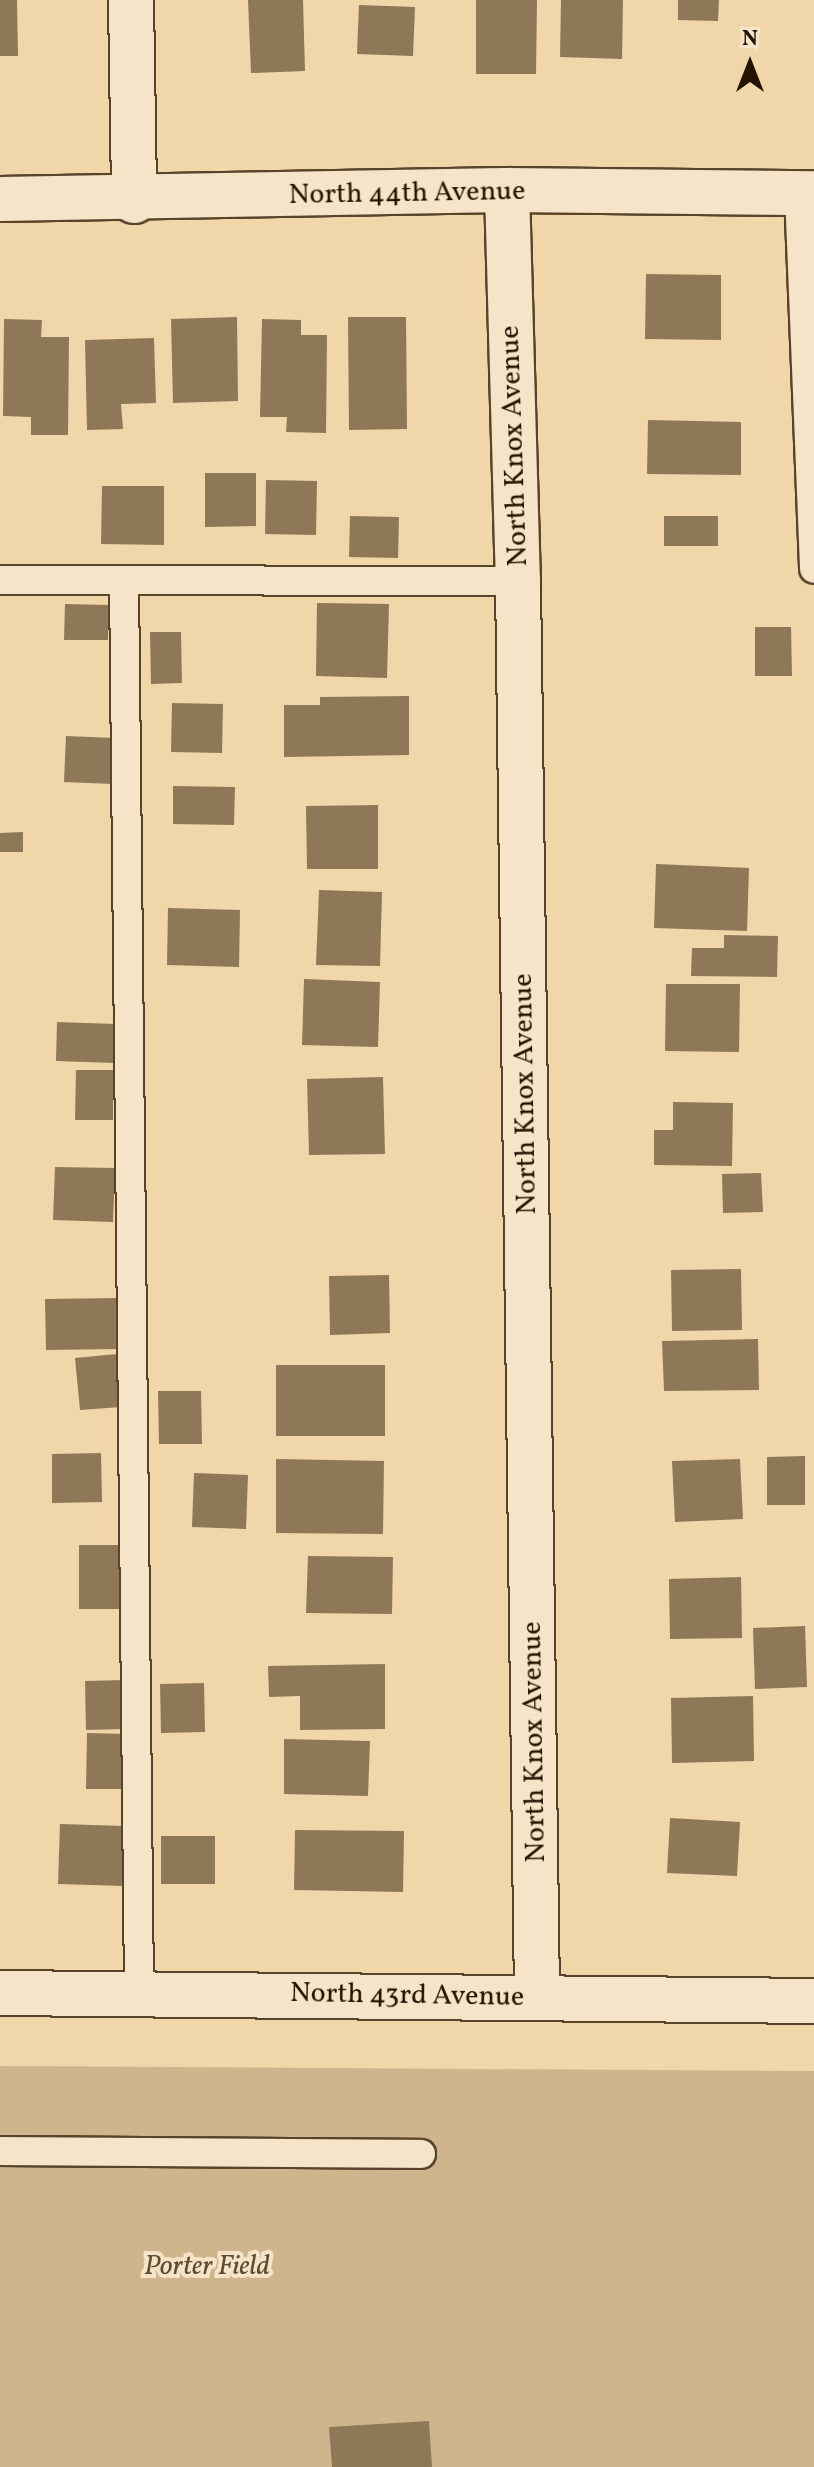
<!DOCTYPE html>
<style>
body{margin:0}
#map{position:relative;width:814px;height:2467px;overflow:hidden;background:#f1d6aa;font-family:Vollkorn,serif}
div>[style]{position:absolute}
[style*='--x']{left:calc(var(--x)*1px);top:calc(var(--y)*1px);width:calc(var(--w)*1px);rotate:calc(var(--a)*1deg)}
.green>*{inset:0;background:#ceb58d}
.building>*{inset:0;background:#8f7858}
.roads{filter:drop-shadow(2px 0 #57442a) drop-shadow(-2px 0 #57442a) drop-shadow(0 2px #57442a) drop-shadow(0 -2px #57442a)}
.lane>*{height:28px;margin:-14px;padding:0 14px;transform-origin:14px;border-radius:14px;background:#f6e4c8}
.street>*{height:44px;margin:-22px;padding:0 22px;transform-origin:22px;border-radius:22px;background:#f6e4c8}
.secondary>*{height:44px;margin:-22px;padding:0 22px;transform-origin:22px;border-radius:22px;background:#f6e4c8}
span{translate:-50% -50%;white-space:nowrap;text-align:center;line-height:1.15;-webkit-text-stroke:8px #f6e4c8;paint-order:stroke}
.street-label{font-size:28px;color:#241300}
.park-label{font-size:28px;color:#604c31;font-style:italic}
.north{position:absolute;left:710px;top:24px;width:80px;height:80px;-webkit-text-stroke:6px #f6e4c8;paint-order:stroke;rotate:0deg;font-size:22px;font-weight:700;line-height:32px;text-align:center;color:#241300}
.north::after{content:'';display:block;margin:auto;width:28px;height:36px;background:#241300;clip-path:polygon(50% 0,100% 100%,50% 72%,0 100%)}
</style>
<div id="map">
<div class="green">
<div style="clip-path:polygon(0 2066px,814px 2071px,814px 2467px,0 2467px)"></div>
</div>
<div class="building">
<div style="clip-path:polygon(0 0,17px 0,18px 56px,0 56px)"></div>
<div style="clip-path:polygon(248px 0,303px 0,305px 71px,251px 73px)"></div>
<div style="clip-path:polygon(476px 0,537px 0,536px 74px,476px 74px)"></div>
<div style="clip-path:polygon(561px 0,623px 0,622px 59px,560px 57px)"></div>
<div style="clip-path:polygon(678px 0,719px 0,718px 21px,678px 20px)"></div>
<div style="clip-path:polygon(359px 5px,415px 7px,413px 56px,357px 54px)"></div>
<div style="clip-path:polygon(646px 274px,721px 275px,721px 340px,645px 339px)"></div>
<div style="clip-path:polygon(237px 317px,238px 401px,173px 403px,171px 319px)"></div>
<div style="clip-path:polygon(348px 317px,406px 317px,407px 429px,349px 430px)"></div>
<div style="clip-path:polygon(4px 319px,42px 320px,41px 337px,69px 337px,68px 435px,31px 435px,31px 417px,3px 416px)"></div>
<div style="clip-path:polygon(262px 319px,301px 320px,301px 335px,327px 335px,326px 433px,286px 432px,287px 417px,260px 417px)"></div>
<div style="clip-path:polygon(154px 338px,156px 403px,121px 404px,123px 429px,87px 430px,85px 340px)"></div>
<div style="clip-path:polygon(648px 420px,741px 422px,741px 475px,647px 474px)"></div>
<div style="clip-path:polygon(205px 473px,256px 473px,256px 526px,205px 527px)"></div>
<div style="clip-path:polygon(266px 480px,317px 481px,316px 535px,265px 534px)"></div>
<div style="clip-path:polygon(102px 486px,164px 486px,164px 545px,101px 544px)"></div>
<div style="clip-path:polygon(350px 516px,399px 517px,398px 558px,349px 557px)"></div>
<div style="clip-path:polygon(664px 516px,718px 516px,718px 546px,664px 546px)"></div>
<div style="clip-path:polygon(317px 603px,389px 604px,387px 678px,316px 676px)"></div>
<div style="clip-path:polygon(65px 604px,109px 605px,108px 640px,64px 640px)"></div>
<div style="clip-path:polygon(755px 627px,791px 627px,792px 676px,755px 676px)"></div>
<div style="clip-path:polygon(150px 632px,181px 632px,182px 683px,151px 684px)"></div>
<div style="clip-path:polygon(409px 696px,409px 755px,284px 757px,284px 705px,320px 705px,320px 697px)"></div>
<div style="clip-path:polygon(172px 703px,223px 704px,222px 753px,171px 752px)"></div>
<div style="clip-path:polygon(66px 736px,115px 738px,113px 784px,64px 782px)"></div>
<div style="clip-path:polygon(173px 786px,235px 787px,234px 825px,173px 824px)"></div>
<div style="clip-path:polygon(378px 805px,378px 869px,307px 869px,306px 806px)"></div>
<div style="clip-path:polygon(23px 832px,23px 852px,0 852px,0 833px)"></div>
<div style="clip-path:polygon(656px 864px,749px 868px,747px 931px,654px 928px)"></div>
<div style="clip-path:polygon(319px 890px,382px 892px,380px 966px,316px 965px)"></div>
<div style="clip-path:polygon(168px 908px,240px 910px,239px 967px,167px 965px)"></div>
<div style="clip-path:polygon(724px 935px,778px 936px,777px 977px,691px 976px,692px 948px,724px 948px)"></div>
<div style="clip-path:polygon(304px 979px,380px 982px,378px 1047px,302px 1045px)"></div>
<div style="clip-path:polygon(666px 984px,740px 984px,739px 1052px,665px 1051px)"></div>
<div style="clip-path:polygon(57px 1022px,116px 1024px,115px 1063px,56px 1061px)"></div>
<div style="clip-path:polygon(76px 1070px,113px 1070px,113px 1120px,75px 1120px)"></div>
<div style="clip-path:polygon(383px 1077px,385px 1154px,309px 1155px,307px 1079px)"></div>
<div style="clip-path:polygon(673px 1102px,733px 1103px,732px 1166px,654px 1165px,654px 1130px,673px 1130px)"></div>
<div style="clip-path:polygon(55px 1167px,115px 1168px,113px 1222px,53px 1220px)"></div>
<div style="clip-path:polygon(761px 1173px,763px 1212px,723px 1213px,722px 1174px)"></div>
<div style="clip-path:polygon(741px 1269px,742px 1330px,672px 1331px,671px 1270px)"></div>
<div style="clip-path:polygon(389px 1275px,390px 1333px,330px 1335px,329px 1276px)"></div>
<div style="clip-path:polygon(120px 1298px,120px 1349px,46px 1350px,45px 1299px)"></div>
<div style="clip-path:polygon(758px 1339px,759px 1390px,664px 1391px,662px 1341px)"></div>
<div style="clip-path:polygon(117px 1354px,121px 1407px,80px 1410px,75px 1358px)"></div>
<div style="clip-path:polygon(276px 1365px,385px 1365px,385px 1436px,276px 1436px)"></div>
<div style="clip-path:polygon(158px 1391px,201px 1391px,202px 1444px,159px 1444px)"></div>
<div style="clip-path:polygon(101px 1453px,102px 1502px,52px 1503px,52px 1454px)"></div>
<div style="clip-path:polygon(805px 1456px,805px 1505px,767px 1505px,767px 1457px)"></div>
<div style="clip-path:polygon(276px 1459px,384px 1461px,383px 1534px,276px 1533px)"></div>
<div style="clip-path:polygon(740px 1459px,743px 1519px,675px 1522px,672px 1461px)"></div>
<div style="clip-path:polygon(194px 1473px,248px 1475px,246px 1529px,192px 1527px)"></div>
<div style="clip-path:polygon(79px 1545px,124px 1545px,124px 1609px,79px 1609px)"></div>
<div style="clip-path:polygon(308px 1556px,393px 1557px,392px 1614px,306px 1613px)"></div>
<div style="clip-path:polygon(741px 1577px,742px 1638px,670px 1639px,669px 1579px)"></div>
<div style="clip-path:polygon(805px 1626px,807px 1687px,755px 1689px,753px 1628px)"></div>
<div style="clip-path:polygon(385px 1664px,385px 1729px,300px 1730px,300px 1696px,269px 1697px,268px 1666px)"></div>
<div style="clip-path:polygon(124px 1680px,125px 1729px,86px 1730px,85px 1681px)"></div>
<div style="clip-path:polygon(204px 1683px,205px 1732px,161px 1733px,160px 1684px)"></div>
<div style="clip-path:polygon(753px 1696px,754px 1761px,672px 1763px,671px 1698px)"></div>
<div style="clip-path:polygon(87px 1733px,126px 1734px,126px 1789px,86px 1789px)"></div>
<div style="clip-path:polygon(284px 1739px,370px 1741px,368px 1796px,284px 1794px)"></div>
<div style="clip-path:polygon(670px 1818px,740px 1822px,737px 1876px,667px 1873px)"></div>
<div style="clip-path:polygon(60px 1824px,125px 1826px,124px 1886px,58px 1884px)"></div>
<div style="clip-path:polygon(295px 1830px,404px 1831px,403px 1892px,294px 1890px)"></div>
<div style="clip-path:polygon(161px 1836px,215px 1836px,215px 1884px,161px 1884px)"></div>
<div style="clip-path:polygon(429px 2421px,432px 2467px,332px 2467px,329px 2427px)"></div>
</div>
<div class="roads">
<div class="lane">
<div style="--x:799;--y:193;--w:376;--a:87.7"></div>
<div style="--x:0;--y:580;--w:518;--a:0.11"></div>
<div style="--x:124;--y:580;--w:1412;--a:89.39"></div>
<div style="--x:0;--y:2151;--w:421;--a:0.4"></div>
</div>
<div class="street">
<div style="--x:131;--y:0;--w:201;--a:89.1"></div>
<div style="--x:507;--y:190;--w:391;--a:88.4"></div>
<div style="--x:518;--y:581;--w:1417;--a:89.23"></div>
<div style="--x:0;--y:1993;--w:814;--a:0.56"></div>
</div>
<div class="secondary">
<div style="--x:0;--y:199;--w:507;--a:-1.02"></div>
<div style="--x:507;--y:190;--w:307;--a:0.6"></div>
</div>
</div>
<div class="street-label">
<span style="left:407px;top:194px;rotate:-1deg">North 44th Avenue</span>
<span style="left:515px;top:446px;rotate:-92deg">North Knox Avenue</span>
<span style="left:526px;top:1094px;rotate:-91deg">North Knox Avenue</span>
<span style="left:535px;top:1742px;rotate:-91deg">North Knox Avenue</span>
<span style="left:407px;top:1996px;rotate:1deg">North 43rd Avenue</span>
</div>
<div class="park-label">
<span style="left:207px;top:2267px">Porter Field</span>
</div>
<div class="north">N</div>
</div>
